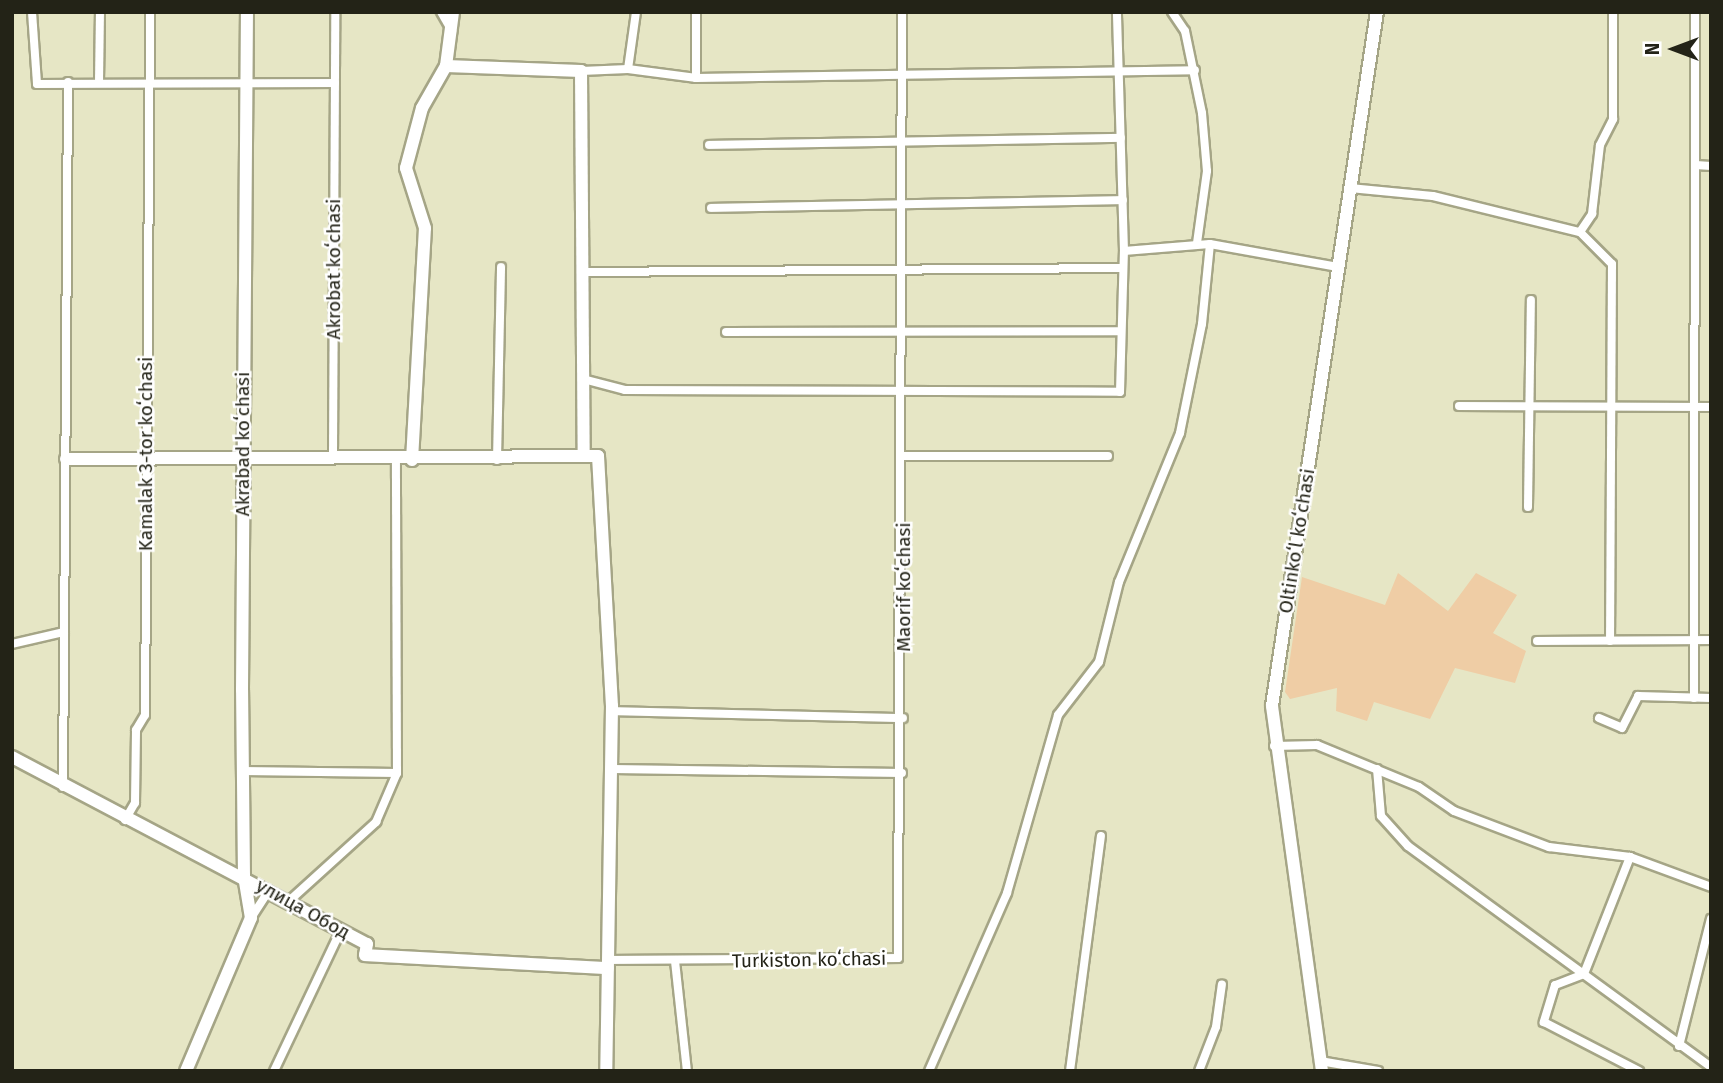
<!DOCTYPE html>
<meta charset="utf-8">
<style>
body{margin:0}
#map{position:relative;width:1723px;height:1083px;overflow:hidden;background:#e6e6c5;font-family:"Fira Sans",sans-serif}
div>[style]{position:absolute}
[style*='--x']{left:calc(var(--x)*1px);top:calc(var(--y)*1px);width:calc(var(--w)*1px);rotate:calc(var(--a)*1deg)}
.green>*{inset:0;background:#efcda5}
.roads{filter:drop-shadow(2px 0 #a5a586) drop-shadow(-2px 0 #a5a586) drop-shadow(0 2px #a5a586) drop-shadow(0 -2px #a5a586)}
.street>*{height:8px;margin:-4px;padding:0 4px;transform-origin:4px;border-radius:4px;background:#fff}
.secondary>*{height:12px;margin:-6px;padding:0 6px;transform-origin:6px;border-radius:6px;background:#fff}
span{translate:-50% -50%;white-space:nowrap;text-align:center;line-height:1.15;-webkit-text-stroke:5px #fff;paint-order:stroke}
.street-label{font-size:19px;color:#232317}
.frame{position:absolute;inset:0;border:14px solid #232317;pointer-events:none}
.north{position:absolute;left:1639px;top:14px;width:70px;height:70px;-webkit-text-stroke:5px #fff;paint-order:stroke;rotate:270deg;font-size:19px;font-weight:700;line-height:28px;text-align:center;color:#232317}
.north::after{content:'';display:block;margin:auto;width:24px;height:32px;background:#232317;clip-path:polygon(50% 0,100% 100%,50% 72%,0 100%)}
</style>
<div id="map">
<div class="green">
<div style="clip-path:polygon(1398px 573px,1448px 611px,1476px 573px,1517px 595px,1493px 633px,1526px 651px,1515px 683px,1455px 668px,1430px 719px,1374px 702px,1367px 721px,1336px 711px,1337px 688px,1290px 699px,1285px 692px,1302px 577px,1385px 605px)"></div>
</div>
<div class="roads">
<div class="street">
<div style="--x:32;--y:12;--w:72;--a:86"></div>
<div style="--x:37;--y:84;--w:298;--a:-0.2"></div>
<div style="--x:441;--y:12;--w:22;--a:60"></div>
<div style="--x:696;--y:12;--w:66;--a:90"></div>
<div style="--x:1172;--y:12;--w:23;--a:56"></div>
<div style="--x:1185;--y:31;--w:84;--a:78.3"></div>
<div style="--x:1202;--y:113;--w:58;--a:85.1"></div>
<div style="--x:1207;--y:171;--w:73;--a:97.9"></div>
<div style="--x:628;--y:69;--w:58;--a:-82"></div>
<div style="--x:581;--y:71;--w:47;--a:-2.4"></div>
<div style="--x:628;--y:69;--w:69;--a:7.5"></div>
<div style="--x:696;--y:78;--w:499;--a:-0.9"></div>
<div style="--x:99;--y:82;--w:70;--a:-89.2"></div>
<div style="--x:709;--y:145;--w:412;--a:-1"></div>
<div style="--x:1696;--y:165;--w:15;--a:4"></div>
<div style="--x:1350;--y:188;--w:83;--a:5.5"></div>
<div style="--x:1433;--y:196;--w:151;--a:13.8"></div>
<div style="--x:1580;--y:232;--w:22;--a:-56"></div>
<div style="--x:1592;--y:214;--w:69;--a:-83.4"></div>
<div style="--x:1600;--y:145;--w:29;--a:-63"></div>
<div style="--x:1613;--y:119;--w:107;--a:-90"></div>
<div style="--x:711;--y:208;--w:412;--a:-1.1"></div>
<div style="--x:1580;--y:232;--w:45;--a:45"></div>
<div style="--x:1612;--y:264;--w:377;--a:90.3"></div>
<div style="--x:1124;--y:251;--w:86;--a:-4.7"></div>
<div style="--x:1210;--y:244;--w:130;--a:10.2"></div>
<div style="--x:582;--y:272;--w:540;--a:-0.42"></div>
<div style="--x:726;--y:332;--w:394;--a:-0.1"></div>
<div style="--x:583;--y:379;--w:43;--a:14.7"></div>
<div style="--x:625;--y:390;--w:495;--a:0.2"></div>
<div style="--x:1120;--y:392;--w:141;--a:-88.4"></div>
<div style="--x:1124;--y:251;--w:239;--a:-91.7"></div>
<div style="--x:1459;--y:406;--w:252;--a:0.2"></div>
<div style="--x:333;--y:455;--w:443;--a:-89.7"></div>
<div style="--x:903;--y:456;--w:205;--a:0"></div>
<div style="--x:497;--y:460;--w:193;--a:-88.8"></div>
<div style="--x:1528;--y:507;--w:207;--a:-89.2"></div>
<div style="--x:1537;--y:641;--w:174;--a:-0.3"></div>
<div style="--x:12;--y:644;--w:53;--a:-13"></div>
<div style="--x:1694;--y:698;--w:686;--a:-89.92"></div>
<div style="--x:612;--y:711;--w:291;--a:1.4"></div>
<div style="--x:1599;--y:718;--w:25;--a:23"></div>
<div style="--x:1622;--y:728;--w:36;--a:-63"></div>
<div style="--x:1638;--y:696;--w:73;--a:1.6"></div>
<div style="--x:1274;--y:746;--w:43;--a:-1.3"></div>
<div style="--x:1317;--y:745;--w:110;--a:22.4"></div>
<div style="--x:1419;--y:787;--w:42;--a:34.4"></div>
<div style="--x:1454;--y:811;--w:102;--a:20.8"></div>
<div style="--x:1549;--y:847;--w:82;--a:7"></div>
<div style="--x:1630;--y:857;--w:86;--a:20.3"></div>
<div style="--x:613;--y:769;--w:289;--a:0.8"></div>
<div style="--x:1377;--y:769;--w:47;--a:85.1"></div>
<div style="--x:1381;--y:816;--w:40;--a:48"></div>
<div style="--x:1408;--y:846;--w:375;--a:36.1"></div>
<div style="--x:242;--y:771;--w:155;--a:0.7"></div>
<div style="--x:63;--y:787;--w:705;--a:-89.59"></div>
<div style="--x:125;--y:820;--w:20;--a:-60"></div>
<div style="--x:135;--y:803;--w:73;--a:-89.2"></div>
<div style="--x:136;--y:730;--w:17;--a:-59"></div>
<div style="--x:145;--y:715;--w:703;--a:-89.59"></div>
<div style="--x:1630;--y:857;--w:126;--a:111.5"></div>
<div style="--x:1584;--y:974;--w:31;--a:159"></div>
<div style="--x:1555;--y:985;--w:39;--a:107"></div>
<div style="--x:1544;--y:1022;--w:107;--a:27.3"></div>
<div style="--x:289;--y:901;--w:118;--a:-42.2"></div>
<div style="--x:376;--y:822;--w:53;--a:-66.8"></div>
<div style="--x:397;--y:773;--w:314;--a:-90.2"></div>
<div style="--x:251;--y:918;--w:33;--a:-57"></div>
<div style="--x:608;--y:960;--w:290;--a:-0.4"></div>
<div style="--x:898;--y:958;--w:946;--a:-89.76"></div>
<div style="--x:675;--y:961;--w:111;--a:83.8"></div>
<div style="--x:1679;--y:1046;--w:131;--a:-75.9"></div>
<div style="--x:1320;--y:1061;--w:59;--a:9.8"></div>
<div style="--x:274;--y:1071;--w:156;--a:-64.6"></div>
<div style="--x:929;--y:1071;--w:194;--a:-66.3"></div>
<div style="--x:1007;--y:893;--w:185;--a:-74"></div>
<div style="--x:1058;--y:715;--w:67;--a:-52.3"></div>
<div style="--x:1099;--y:662;--w:82;--a:-76"></div>
<div style="--x:1119;--y:582;--w:161;--a:-67.7"></div>
<div style="--x:1180;--y:433;--w:111;--a:-78.6"></div>
<div style="--x:1202;--y:324;--w:80;--a:-84.3"></div>
<div style="--x:1070;--y:1071;--w:237;--a:-82.5"></div>
<div style="--x:1199;--y:1071;--w:47;--a:-68.9"></div>
<div style="--x:1216;--y:1027;--w:43;--a:-82.1"></div>
</div>
<div class="secondary">
<div style="--x:446;--y:66;--w:135;--a:2.1"></div>
<div style="--x:581;--y:71;--w:385;--a:89.6"></div>
<div style="--x:66;--y:459;--w:532;--a:-0.32"></div>
<div style="--x:598;--y:456;--w:250;--a:86.8"></div>
<div style="--x:612;--y:706;--w:365;--a:90.9"></div>
<div style="--x:412;--y:460;--w:232;--a:-86.8"></div>
<div style="--x:425;--y:228;--w:63;--a:-107.6"></div>
<div style="--x:406;--y:168;--w:62;--a:-75.1"></div>
<div style="--x:422;--y:108;--w:48;--a:-60.3"></div>
<div style="--x:446;--y:66;--w:54;--a:-82.6"></div>
<div style="--x:12;--y:757;--w:401;--a:27.8"></div>
<div style="--x:367;--y:944;--w:11;--a:100"></div>
<div style="--x:365;--y:955;--w:243;--a:3.1"></div>
<div style="--x:186;--y:1071;--w:166;--a:-67"></div>
<div style="--x:251;--y:918;--w:43;--a:-99.5"></div>
<div style="--x:244;--y:876;--w:186;--a:-90.6"></div>
<div style="--x:242;--y:690;--w:678;--a:-89.58"></div>
<div style="--x:1322;--y:1071;--w:368;--a:-97.8"></div>
<div style="--x:1272;--y:706;--w:702;--a:-81.4"></div>
</div>
</div>
<div class="street-label">
<span style="left:334px;top:269px;rotate:-90deg">Akrobat koʻchasi</span>
<span style="left:243px;top:444px;rotate:-90deg">Akrabad koʻchasi</span>
<span style="left:146px;top:454px;rotate:-90deg">Kamalak 3-tor koʻchasi</span>
<span style="left:1297px;top:541px;rotate:-81deg">Oltinkoʻl koʻchasi</span>
<span style="left:904px;top:587px;rotate:-90deg">Maorif koʻchasi</span>
<span style="left:303px;top:909px;rotate:29deg">улица Обод</span>
<span style="left:809px;top:960px;rotate:-1deg">Turkiston koʻchasi</span>
</div>
<div class="frame"></div>
<div class="north">N</div>
</div>
